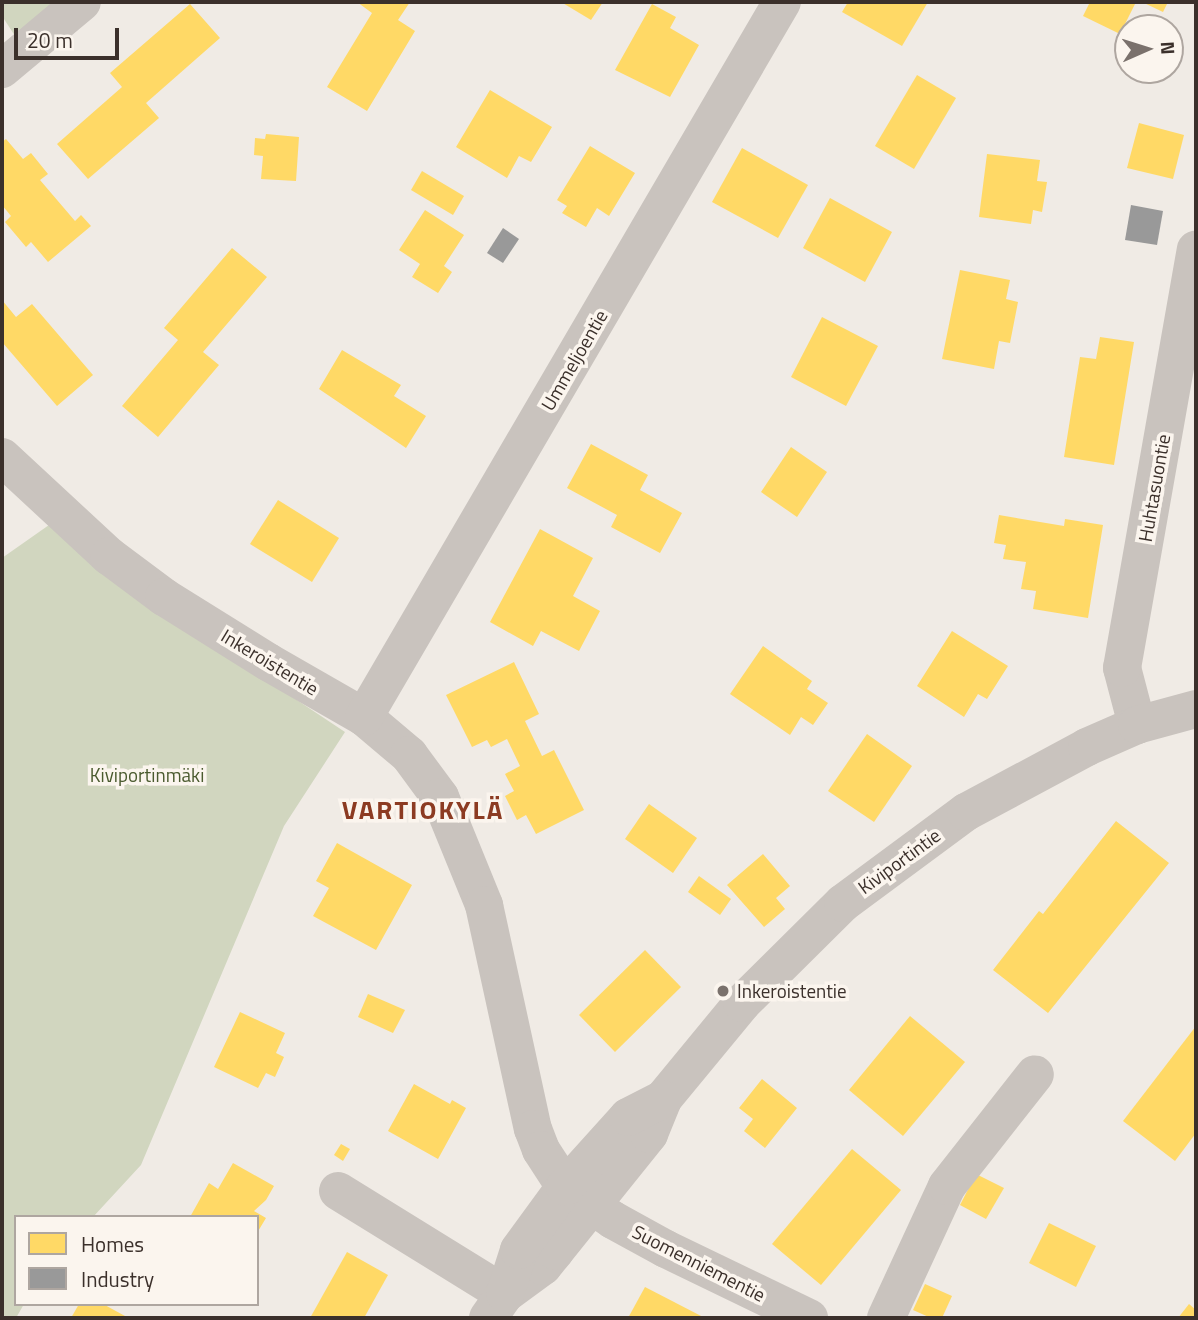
<!DOCTYPE html>
<meta charset="utf-8">
<style>
body{margin:0}
#map{position:relative;width:1198px;height:1320px;overflow:hidden;background:#f0ebe5;font-family:"Titillium Web",sans-serif}
div>[style]{position:absolute}
[style*='--x']{left:calc(var(--x)*1px);top:calc(var(--y)*1px);width:calc(var(--w)*1px);rotate:calc(var(--a)*1deg)}
.green>*{inset:0;background:#d1d6bf}
.homes>*{inset:0;background:#ffd966}
.industry>*{inset:0;background:#999}
.minor>*{height:38px;margin:-19px;padding:0 19px;transform-origin:19px;border-radius:19px;background:#c9c3be}
.dots>*{width:19px;height:19px;translate:-50% -50%;box-sizing:border-box;border:4px solid #fbf5ee;border-radius:50%}
span{translate:-50% -50%;white-space:nowrap;text-align:center;line-height:1.15;-webkit-text-stroke:7px #fbf5ee;paint-order:stroke}
.street-label{font-size:19px;color:#3b302b}
.park-label{font-size:19px;color:#4a5a2e}
.poi-label{font-size:19px;color:#3b302b}
.left{translate:0 -50%;text-align:left}
.district-label{font-size:26px;color:#8c3b22;font-weight:700;letter-spacing:2px}
.frame{position:absolute;inset:0;border:4px solid #3b302b;pointer-events:none}
.legend{position:absolute;left:14px;top:1215px;width:245px;height:91px;box-sizing:border-box;background:#fbf5ee;border:2px solid #aea6a0;margin:0;padding:9px 12px;list-style:none;font-size:21px;color:#3b302b}
.legend li{display:flex;align-items:center;gap:14px;height:35px}
.legend b{width:35px;border:2px solid #aea6a0}
.north{position:absolute;left:1114px;top:14px;width:70px;height:70px;box-sizing:border-box;background:#fbf5ee;border:2px solid #aea6a0;border-radius:50%;rotate:87deg;font-size:19px;font-weight:700;line-height:28px;text-align:center;color:#3b302b}
.north::after{content:'';display:block;margin:auto;width:24px;height:32px;background:#7a716c;clip-path:polygon(50% 0,100% 100%,50% 72%,0 100%)}
.scale{position:absolute;left:14px;top:28px;width:105px;height:32px;box-sizing:border-box;border:4px solid #3b302b;border-top:0;padding-left:9px;font-size:21px;line-height:24px;white-space:nowrap;color:#3b302b;-webkit-text-stroke:5px #fbf5ee;paint-order:stroke}
</style>
<div id="map">
<div class="green">
<div style="clip-path:polygon(2px 2px,64px 2px,19px 42px,2px 16px)"></div>
<div style="clip-path:polygon(49px 525px,172px 617px,345px 732px,284px 826px,141px 1165px,93px 1217px,16px 1217px,16px 1304px,24px 1304px,16px 1318px,2px 1318px,2px 558px)"></div>
</div>
<div class="homes">
<div style="clip-path:polygon(357px 2px,410px 2px,398px 20px,415px 31px,367px 111px,327px 87px,372px 13px)"></div>
<div style="clip-path:polygon(561px 2px,603px 2px,591px 20px)"></div>
<div style="clip-path:polygon(848px 2px,928px 2px,902px 46px,842px 12px)"></div>
<div style="clip-path:polygon(1090px 2px,1136px 2px,1120px 34px,1083px 16px)"></div>
<div style="clip-path:polygon(1142px 2px,1168px 2px,1163px 12px)"></div>
<div style="clip-path:polygon(190px 4px,220px 38px,146px 103px,159px 118px,88px 179px,57px 144px,122px 87px,110px 73px)"></div>
<div style="clip-path:polygon(652px 4px,676px 17px,670px 28px,699px 45px,670px 97px,615px 70px)"></div>
<div style="clip-path:polygon(917px 75px,956px 98px,914px 169px,875px 146px)"></div>
<div style="clip-path:polygon(490px 90px,552px 127px,531px 162px,519px 156px,507px 178px,456px 147px)"></div>
<div style="clip-path:polygon(1139px 123px,1184px 135px,1173px 179px,1127px 168px)"></div>
<div style="clip-path:polygon(266px 134px,299px 137px,296px 181px,261px 179px,263px 156px,254px 155px,255px 138px,265px 139px)"></div>
<div style="clip-path:polygon(6px 139px,23px 159px,31px 153px,48px 174px,40px 180px,75px 221px,81px 215px,91px 226px,48px 262px,31px 242px,26px 247px,5px 222px,11px 216px,2px 205px,2px 142px)"></div>
<div style="clip-path:polygon(590px 146px,635px 173px,609px 216px,597px 208px,586px 227px,562px 213px,567px 206px,557px 200px)"></div>
<div style="clip-path:polygon(742px 148px,808px 185px,778px 238px,712px 202px)"></div>
<div style="clip-path:polygon(987px 154px,1040px 160px,1037px 181px,1047px 182px,1042px 212px,1033px 210px,1031px 224px,979px 217px)"></div>
<div style="clip-path:polygon(422px 171px,464px 196px,453px 215px,411px 190px)"></div>
<div style="clip-path:polygon(830px 198px,892px 232px,865px 282px,803px 248px)"></div>
<div style="clip-path:polygon(425px 210px,464px 235px,444px 266px,452px 272px,438px 293px,412px 277px,420px 264px,399px 250px)"></div>
<div style="clip-path:polygon(232px 248px,267px 277px,203px 352px,219px 365px,158px 437px,122px 406px,178px 340px,164px 328px)"></div>
<div style="clip-path:polygon(960px 270px,1010px 280px,1006px 299px,1018px 302px,1010px 343px,999px 341px,994px 369px,942px 359px)"></div>
<div style="clip-path:polygon(2px 300px,16px 317px,32px 304px,93px 375px,57px 406px,2px 342px)"></div>
<div style="clip-path:polygon(822px 317px,878px 346px,846px 406px,791px 377px)"></div>
<div style="clip-path:polygon(1100px 337px,1134px 342px,1114px 465px,1064px 457px,1080px 357px,1096px 359px)"></div>
<div style="clip-path:polygon(342px 350px,401px 385px,394px 396px,426px 416px,406px 448px,319px 389px)"></div>
<div style="clip-path:polygon(591px 444px,648px 475px,640px 490px,682px 513px,660px 553px,611px 527px,617px 515px,567px 488px)"></div>
<div style="clip-path:polygon(791px 447px,827px 472px,797px 517px,761px 492px)"></div>
<div style="clip-path:polygon(278px 500px,339px 538px,312px 582px,250px 544px)"></div>
<div style="clip-path:polygon(999px 515px,1064px 526px,1065px 519px,1103px 525px,1088px 618px,1033px 609px,1036px 591px,1021px 589px,1026px 562px,1003px 559px,1006px 545px,994px 543px)"></div>
<div style="clip-path:polygon(540px 529px,593px 558px,573px 596px,600px 611px,579px 651px,541px 631px,533px 646px,490px 622px)"></div>
<div style="clip-path:polygon(952px 631px,1008px 666px,987px 699px,978px 694px,964px 717px,917px 686px)"></div>
<div style="clip-path:polygon(763px 646px,812px 681px,807px 689px,828px 703px,813px 725px,801px 717px,790px 735px,730px 694px)"></div>
<div style="clip-path:polygon(514px 662px,539px 714px,525px 721px,542px 756px,554px 750px,584px 810px,536px 834px,526px 815px,517px 820px,505px 796px,514px 791px,505px 774px,520px 766px,507px 739px,491px 747px,487px 740px,472px 747px,446px 695px)"></div>
<div style="clip-path:polygon(867px 734px,912px 766px,874px 822px,828px 791px)"></div>
<div style="clip-path:polygon(649px 804px,697px 838px,673px 873px,625px 839px)"></div>
<div style="clip-path:polygon(1116px 821px,1169px 863px,1048px 1013px,993px 970px,1039px 911px,1043px 914px)"></div>
<div style="clip-path:polygon(337px 843px,412px 885px,376px 950px,313px 916px,329px 888px,316px 881px)"></div>
<div style="clip-path:polygon(763px 854px,790px 886px,776px 898px,785px 909px,764px 927px,727px 885px)"></div>
<div style="clip-path:polygon(699px 876px,731px 899px,720px 915px,688px 892px)"></div>
<div style="clip-path:polygon(645px 950px,681px 987px,615px 1052px,579px 1015px)"></div>
<div style="clip-path:polygon(368px 994px,405px 1010px,393px 1033px,358px 1017px)"></div>
<div style="clip-path:polygon(240px 1012px,285px 1033px,276px 1053px,284px 1057px,275px 1077px,266px 1073px,258px 1088px,214px 1067px)"></div>
<div style="clip-path:polygon(910px 1016px,965px 1062px,903px 1136px,849px 1090px)"></div>
<div style="clip-path:polygon(1196px 1026px,1196px 1133px,1175px 1161px,1123px 1121px)"></div>
<div style="clip-path:polygon(762px 1079px,797px 1108px,765px 1148px,744px 1131px,753px 1119px,739px 1108px)"></div>
<div style="clip-path:polygon(414px 1084px,450px 1104px,452px 1100px,466px 1108px,438px 1159px,388px 1131px)"></div>
<div style="clip-path:polygon(341px 1144px,350px 1149px,343px 1161px,334px 1155px)"></div>
<div style="clip-path:polygon(852px 1149px,901px 1190px,821px 1285px,772px 1244px)"></div>
<div style="clip-path:polygon(233px 1163px,274px 1186px,266px 1200px,254px 1211px,266px 1218px,257px 1233px,257px 1217px,190px 1217px,209px 1183px,218px 1189px)"></div>
<div style="clip-path:polygon(976px 1174px,1004px 1188px,986px 1219px,960px 1205px)"></div>
<div style="clip-path:polygon(1049px 1223px,1096px 1246px,1076px 1287px,1029px 1263px)"></div>
<div style="clip-path:polygon(347px 1252px,388px 1275px,364px 1318px,310px 1318px)"></div>
<div style="clip-path:polygon(925px 1284px,952px 1296px,942px 1318px,931px 1318px,913px 1310px)"></div>
<div style="clip-path:polygon(645px 1287px,705px 1318px,628px 1318px)"></div>
<div style="clip-path:polygon(79px 1304px,103px 1304px,125px 1316px,71px 1318px)"></div>
<div style="clip-path:polygon(1189px 1304px,1196px 1310px,1196px 1318px,1178px 1318px)"></div>
</div>
<div class="industry">
<div style="clip-path:polygon(1131px 205px,1163px 211px,1157px 245px,1125px 240px)"></div>
<div style="clip-path:polygon(503px 228px,519px 239px,503px 263px,487px 253px)"></div>
</div>
<div class="minor">
<div style="--x:2;--y:69;--w:104;--a:-39.9"></div>
<div style="--x:2;--y:457;--w:146;--a:42.8"></div>
<div style="--x:109;--y:556;--w:69;--a:36.7"></div>
<div style="--x:164;--y:597;--w:123;--a:32"></div>
<div style="--x:268;--y:662;--w:111;--a:29.8"></div>
<div style="--x:364;--y:717;--w:59;--a:40.2"></div>
<div style="--x:409;--y:755;--w:52;--a:53.6"></div>
<div style="--x:440;--y:797;--w:117;--a:67.8"></div>
<div style="--x:484;--y:905;--w:229;--a:77.7"></div>
<div style="--x:533;--y:1129;--w:22;--a:69"></div>
<div style="--x:541;--y:1150;--w:44;--a:57"></div>
<div style="--x:565;--y:1187;--w:58;--a:34.5"></div>
<div style="--x:613;--y:1220;--w:60;--a:28.7"></div>
<div style="--x:666;--y:1249;--w:159;--a:25.8"></div>
<div style="--x:364;--y:717;--w:828;--a:-59.69"></div>
<div style="--x:1137;--y:725;--w:59;--a:-104.7"></div>
<div style="--x:1122;--y:668;--w:425;--a:-80"></div>
<div style="--x:338;--y:1191;--w:196;--a:31.7"></div>
<div style="--x:505;--y:1294;--w:47;--a:-36.4"></div>
<div style="--x:543;--y:1266;--w:19;--a:-51"></div>
<div style="--x:555;--y:1251;--w:150;--a:-51.2"></div>
<div style="--x:649;--y:1134;--w:38;--a:-68"></div>
<div style="--x:663;--y:1099;--w:124;--a:-50.5"></div>
<div style="--x:742;--y:1003;--w:142;--a:-44.7"></div>
<div style="--x:843;--y:903;--w:153;--a:-36.5"></div>
<div style="--x:966;--y:812;--w:137;--a:-28.2"></div>
<div style="--x:1087;--y:747;--w:55;--a:-23.7"></div>
<div style="--x:1137;--y:725;--w:61;--a:-15.2"></div>
<div style="--x:488;--y:1318;--w:29;--a:-55"></div>
<div style="--x:505;--y:1294;--w:46;--a:-72.3"></div>
<div style="--x:519;--y:1250;--w:78;--a:-53.9"></div>
<div style="--x:565;--y:1187;--w:94;--a:-48"></div>
<div style="--x:628;--y:1117;--w:39;--a:-27"></div>
<div style="--x:886;--y:1318;--w:145;--a:-65.2"></div>
<div style="--x:947;--y:1186;--w:142;--a:-51.8"></div>
</div>
<div class="dots">
<div style="left:723px;top:991px;background:#7a716c"></div>
</div>
<div class="street-label">
<span style="left:574px;top:360px;rotate:-60deg">Ummeljoentie</span>
<span style="left:1154px;top:488px;rotate:-80deg">Huhtasuontie</span>
<span style="left:270px;top:662px;rotate:31deg">Inkeroistentie</span>
<span style="left:899px;top:861px;rotate:-36deg">Kiviportintie</span>
<span style="left:699px;top:1263px;rotate:27deg">Suomenniementie</span>
</div>
<div class="park-label">
<span style="left:147px;top:775px">Kiviportinmäki</span>
</div>
<div class="poi-label">
<span class="left" style="left:737px;top:991px">Inkeroistentie</span>
</div>
<div class="district-label">
<span style="left:423px;top:810px">VARTIOKYLÄ</span>
</div>
<div class="frame"></div>
<ul class="legend">
<li><b style="height:19px;background:#ffd966"></b>Homes</li>
<li><b style="height:19px;background:#999"></b>Industry</li>
</ul>
<div class="north">N</div>
<div class="scale">20 m</div>
</div>
